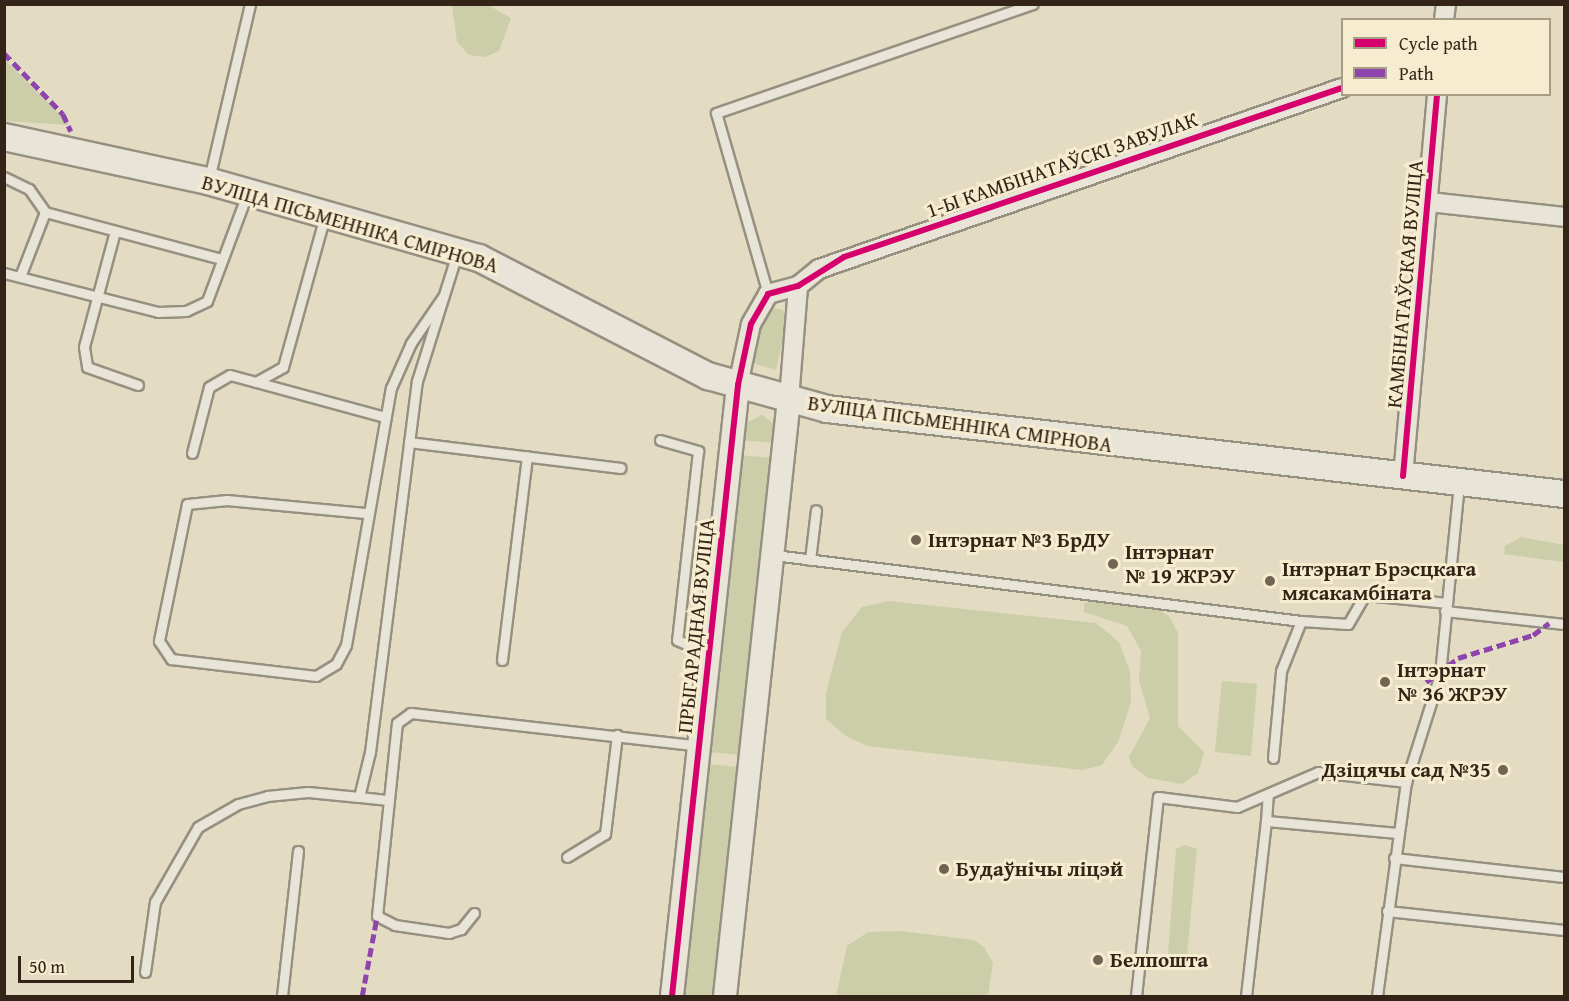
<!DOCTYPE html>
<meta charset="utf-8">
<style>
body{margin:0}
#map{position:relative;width:1569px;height:1001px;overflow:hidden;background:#e4dbc3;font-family:"Gentium Book Plus",serif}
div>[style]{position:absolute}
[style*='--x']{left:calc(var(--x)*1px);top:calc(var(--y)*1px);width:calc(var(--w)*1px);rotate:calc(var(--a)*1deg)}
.green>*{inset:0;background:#cbcea8}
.roads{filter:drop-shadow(2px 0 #969081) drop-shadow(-2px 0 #969081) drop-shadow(0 2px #969081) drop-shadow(0 -2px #969081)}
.service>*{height:9px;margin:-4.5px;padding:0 4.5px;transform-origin:4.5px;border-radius:4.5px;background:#e9e4d8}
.minor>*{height:18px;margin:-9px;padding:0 9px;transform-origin:9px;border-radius:9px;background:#e9e4d8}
.tertiary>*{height:22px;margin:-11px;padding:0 11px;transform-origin:11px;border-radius:11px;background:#e9e4d8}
.secondary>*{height:26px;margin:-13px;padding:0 13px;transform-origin:13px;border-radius:13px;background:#e9e4d8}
.quiet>*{height:4.5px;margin-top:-2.25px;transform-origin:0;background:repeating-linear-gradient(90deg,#8e44ad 0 9px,transparent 0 13.5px)}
.cycleway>*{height:6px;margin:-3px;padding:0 3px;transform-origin:3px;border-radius:3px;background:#d6006c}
.dots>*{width:16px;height:16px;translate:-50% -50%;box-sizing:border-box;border:3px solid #f6ecd0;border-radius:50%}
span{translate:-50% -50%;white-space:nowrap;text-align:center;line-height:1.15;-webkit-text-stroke:6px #f6ecd0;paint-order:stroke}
.street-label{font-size:21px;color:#342417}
.poi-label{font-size:21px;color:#342417;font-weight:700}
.left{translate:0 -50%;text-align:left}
.right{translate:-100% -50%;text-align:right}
.frame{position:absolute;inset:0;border:6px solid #342417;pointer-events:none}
.legend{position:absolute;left:1341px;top:18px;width:210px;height:78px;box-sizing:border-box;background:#f6ecd0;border:2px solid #a89c86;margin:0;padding:8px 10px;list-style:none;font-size:18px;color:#342417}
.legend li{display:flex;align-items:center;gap:12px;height:30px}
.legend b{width:30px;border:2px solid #a89c86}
.scale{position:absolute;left:18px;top:956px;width:116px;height:27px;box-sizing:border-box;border:3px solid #342417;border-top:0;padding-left:8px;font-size:18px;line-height:21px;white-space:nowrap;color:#342417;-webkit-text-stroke:4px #f6ecd0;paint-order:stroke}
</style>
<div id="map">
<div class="green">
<div style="clip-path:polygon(452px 5px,488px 5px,511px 18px,499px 51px,485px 57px,469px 55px,457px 42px)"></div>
<div style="clip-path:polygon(4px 59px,51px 105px,69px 125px,5px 121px)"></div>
<div style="clip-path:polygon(775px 308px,783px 310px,786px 324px,776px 370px,752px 363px,762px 321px)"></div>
<div style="clip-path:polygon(762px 415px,774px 424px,773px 443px,741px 440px,744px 424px)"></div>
<div style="clip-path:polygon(739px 455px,773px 458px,740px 755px,708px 752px)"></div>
<div style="clip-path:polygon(1521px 537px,1564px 545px,1564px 562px,1504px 554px,1505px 546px)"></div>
<div style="clip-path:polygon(1092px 600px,1156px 608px,1169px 616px,1178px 633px,1178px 726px,1204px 752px,1198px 773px,1182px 784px,1148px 778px,1132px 766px,1129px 757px,1150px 718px,1139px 681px,1141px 651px,1127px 626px,1084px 612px,1084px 604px)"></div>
<div style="clip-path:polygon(889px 601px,1096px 623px,1119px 642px,1130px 672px,1131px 702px,1118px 742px,1102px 765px,1083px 770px,867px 746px,846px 736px,826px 719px,826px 693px,842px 632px,862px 607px)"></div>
<div style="clip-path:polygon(1222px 681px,1257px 684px,1251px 756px,1215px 752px)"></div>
<div style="clip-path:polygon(708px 764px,738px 767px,714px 996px,683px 996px)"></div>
<div style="clip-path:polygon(1185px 845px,1197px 849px,1187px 954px,1181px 968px,1167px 969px,1176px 849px)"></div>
<div style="clip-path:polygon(901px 931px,974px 940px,984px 947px,993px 963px,988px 996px,836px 996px,847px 946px,868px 932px)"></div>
</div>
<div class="roads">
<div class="service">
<div style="--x:4;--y:177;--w:28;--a:26"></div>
<div style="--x:29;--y:189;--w:28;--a:55"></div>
<div style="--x:45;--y:212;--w:183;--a:14.9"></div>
<div style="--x:209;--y:179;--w:180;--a:-76.8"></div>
<div style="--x:115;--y:231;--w:120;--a:105"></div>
<div style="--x:84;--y:347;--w:20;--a:81"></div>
<div style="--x:87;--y:367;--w:54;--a:19.4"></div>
<div style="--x:4;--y:273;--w:159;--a:14.2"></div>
<div style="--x:158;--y:312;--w:28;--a:-2"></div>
<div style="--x:186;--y:311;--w:23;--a:-25"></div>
<div style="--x:207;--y:301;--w:114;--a:-69.5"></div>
<div style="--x:21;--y:274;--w:66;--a:-68.8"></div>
<div style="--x:768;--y:294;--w:188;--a:-106"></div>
<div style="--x:716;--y:113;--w:335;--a:-19"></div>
<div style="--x:256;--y:382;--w:134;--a:15.2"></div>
<div style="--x:660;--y:440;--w:40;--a:16"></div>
<div style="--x:698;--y:451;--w:190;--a:96.3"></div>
<div style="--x:677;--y:640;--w:33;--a:23"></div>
<div style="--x:409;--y:442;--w:213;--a:7"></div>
<div style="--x:192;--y:453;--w:68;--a:-75.6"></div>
<div style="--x:209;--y:387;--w:24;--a:-30"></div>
<div style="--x:230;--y:375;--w:27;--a:15"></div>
<div style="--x:256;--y:382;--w:31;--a:-29"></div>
<div style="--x:283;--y:367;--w:157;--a:-74.5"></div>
<div style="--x:365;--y:513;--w:139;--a:-174.6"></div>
<div style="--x:227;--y:500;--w:40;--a:174.3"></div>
<div style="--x:187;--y:504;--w:140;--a:101.6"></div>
<div style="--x:159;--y:641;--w:22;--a:56"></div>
<div style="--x:171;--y:659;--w:146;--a:6.7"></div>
<div style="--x:316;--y:676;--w:23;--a:-31"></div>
<div style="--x:336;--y:664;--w:21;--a:-62"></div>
<div style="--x:346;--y:645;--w:261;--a:-80.1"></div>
<div style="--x:391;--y:388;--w:49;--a:-66"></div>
<div style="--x:411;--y:343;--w:55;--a:-55.4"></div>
<div style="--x:774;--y:555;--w:531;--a:7.14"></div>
<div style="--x:810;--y:560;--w:50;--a:-83.2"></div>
<div style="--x:1445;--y:611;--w:120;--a:6.2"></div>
<div style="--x:502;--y:660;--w:205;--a:-83"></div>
<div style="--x:1273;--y:758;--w:87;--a:-84.7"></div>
<div style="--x:1281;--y:671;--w:54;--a:-68.2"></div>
<div style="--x:1301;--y:621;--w:47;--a:3.7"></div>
<div style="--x:1348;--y:624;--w:34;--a:-60"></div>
<div style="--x:1365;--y:595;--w:81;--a:5.6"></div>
<div style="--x:359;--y:797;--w:30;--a:6"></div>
<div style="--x:1266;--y:821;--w:26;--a:-86"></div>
<div style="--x:567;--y:857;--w:44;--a:-31.2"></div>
<div style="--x:605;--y:834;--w:100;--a:-83.1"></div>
<div style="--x:1394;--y:858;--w:171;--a:6.4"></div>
<div style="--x:1387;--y:911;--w:178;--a:6.1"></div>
<div style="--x:474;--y:913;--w:21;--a:129"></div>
<div style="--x:461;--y:929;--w:13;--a:162"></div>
<div style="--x:449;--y:933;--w:55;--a:-171.6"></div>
<div style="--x:395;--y:925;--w:20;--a:-153"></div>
<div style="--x:377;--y:916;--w:194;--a:-84.1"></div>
<div style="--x:397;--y:723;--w:17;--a:-36"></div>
<div style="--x:411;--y:713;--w:290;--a:6.5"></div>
<div style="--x:145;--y:972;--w:71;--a:-81.9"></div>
<div style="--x:155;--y:902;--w:86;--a:-60.2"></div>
<div style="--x:198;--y:827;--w:46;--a:-29.9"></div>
<div style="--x:238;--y:804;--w:30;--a:-15"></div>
<div style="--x:267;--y:796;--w:41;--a:-5.6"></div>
<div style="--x:308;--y:792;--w:51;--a:5.6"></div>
<div style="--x:359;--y:797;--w:46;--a:-76.3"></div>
<div style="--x:370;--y:752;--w:374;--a:-82.8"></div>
<div style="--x:417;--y:381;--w:134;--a:-72.6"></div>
<div style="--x:282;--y:996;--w:146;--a:-83.7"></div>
<div style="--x:1136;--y:996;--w:200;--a:-83.7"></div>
<div style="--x:1158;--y:797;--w:80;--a:7.2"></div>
<div style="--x:1237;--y:807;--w:88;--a:-23.4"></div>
<div style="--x:1318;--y:772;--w:89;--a:6.5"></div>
<div style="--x:1246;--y:996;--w:176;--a:-83.5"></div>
<div style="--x:1266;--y:821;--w:133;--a:5.2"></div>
<div style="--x:1377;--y:996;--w:216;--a:-82.3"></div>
<div style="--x:1406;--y:782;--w:113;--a:-72.5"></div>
<div style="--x:1440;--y:674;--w:192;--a:-84.3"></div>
</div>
<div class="minor">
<div style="--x:1444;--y:20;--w:16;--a:-83"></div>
<div style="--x:1429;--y:202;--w:136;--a:6.3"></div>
<div style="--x:738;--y:385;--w:62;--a:-78"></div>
<div style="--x:751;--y:324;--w:34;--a:-60"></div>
<div style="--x:768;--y:294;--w:31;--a:-15"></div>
<div style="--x:798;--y:286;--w:27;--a:-39"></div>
<div style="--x:819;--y:269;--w:553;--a:-19.09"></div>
<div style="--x:789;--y:399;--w:113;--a:-85.4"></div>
<div style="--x:1403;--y:476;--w:384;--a:-84.9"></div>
</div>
<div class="tertiary">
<div style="--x:672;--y:996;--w:615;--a:-83.83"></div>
<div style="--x:725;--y:996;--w:600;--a:-83.88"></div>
</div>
<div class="secondary">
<div style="--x:4;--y:137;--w:209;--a:12.2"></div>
<div style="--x:208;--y:181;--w:282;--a:15.9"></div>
<div style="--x:479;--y:258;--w:258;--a:27.3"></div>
<div style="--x:708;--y:376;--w:123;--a:15.5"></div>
<div style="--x:827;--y:409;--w:742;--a:6.58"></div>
</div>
</div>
<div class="quiet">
<div style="--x:4;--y:53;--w:85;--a:46"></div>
<div style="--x:63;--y:114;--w:19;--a:65"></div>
<div style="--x:1426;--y:682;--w:40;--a:-37"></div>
<div style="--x:1458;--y:658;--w:78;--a:-17"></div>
<div style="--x:1533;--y:635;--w:20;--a:-37"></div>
<div style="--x:362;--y:996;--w:81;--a:-79.4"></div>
</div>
<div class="cycleway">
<div style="--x:1403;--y:476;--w:384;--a:-84.9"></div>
<div style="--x:672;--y:996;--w:615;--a:-83.83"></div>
<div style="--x:738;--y:385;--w:62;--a:-78"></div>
<div style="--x:751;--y:324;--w:34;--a:-60"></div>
<div style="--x:768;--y:294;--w:31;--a:-15"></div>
<div style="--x:798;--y:286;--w:54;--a:-32.2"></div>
<div style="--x:844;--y:257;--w:526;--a:-18.75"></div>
</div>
<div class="dots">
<div style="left:916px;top:540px;background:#726453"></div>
<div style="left:1113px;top:564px;background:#726453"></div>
<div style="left:1270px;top:581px;background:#726453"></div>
<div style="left:1385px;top:682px;background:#726453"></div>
<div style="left:1503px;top:770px;background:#726453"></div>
<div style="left:944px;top:869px;background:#726453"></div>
<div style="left:1098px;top:960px;background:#726453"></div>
</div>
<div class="street-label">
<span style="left:1062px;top:165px;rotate:-19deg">1-Ы КАМБІНАТАЎСКІ ЗАВУЛАК</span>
<span style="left:350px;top:224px;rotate:16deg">ВУЛІЦА ПІСЬМЕННІКА СМІРНОВА</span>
<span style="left:1405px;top:284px;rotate:-85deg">КАМБІНАТАЎСКАЯ ВУЛІЦА</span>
<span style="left:960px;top:424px;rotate:8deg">ВУЛІЦА ПІСЬМЕННІКА СМІРНОВА</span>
<span style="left:696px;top:626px;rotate:-84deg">ПРЫГАРАДНАЯ ВУЛІЦА</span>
</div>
<div class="poi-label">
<span class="left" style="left:928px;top:540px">Інтэрнат №3 БрДУ</span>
<span class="left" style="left:1125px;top:564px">Інтэрнат<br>№ 19 ЖРЭУ</span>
<span class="left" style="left:1282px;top:581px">Інтэрнат Брэсцкага<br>мясакамбіната</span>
<span class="left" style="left:1397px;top:682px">Інтэрнат<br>№ 36 ЖРЭУ</span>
<span class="right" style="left:1491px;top:770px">Дзіцячы сад №35</span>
<span class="left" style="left:956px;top:869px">Будаўнічы ліцэй</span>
<span class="left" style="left:1110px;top:960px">Белпошта</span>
</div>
<div class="frame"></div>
<ul class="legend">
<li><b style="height:8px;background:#d6006c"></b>Cycle path</li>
<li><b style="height:8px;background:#8e44ad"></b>Path</li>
</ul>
<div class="scale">50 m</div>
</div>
